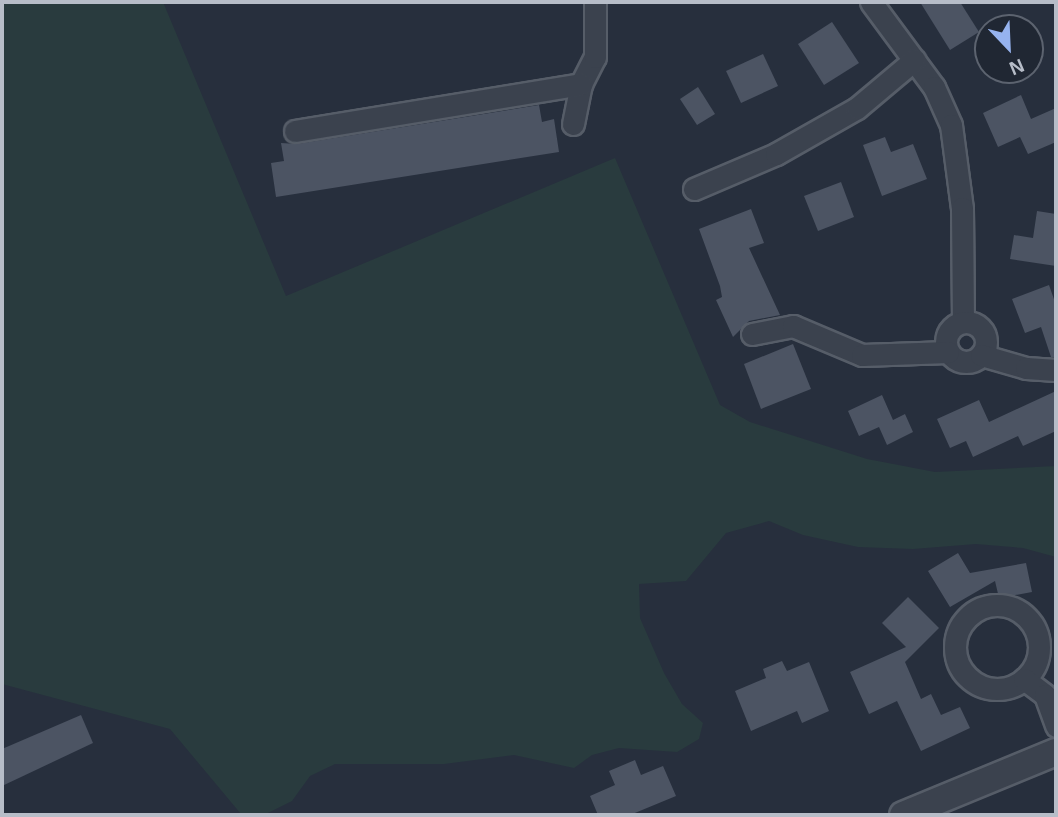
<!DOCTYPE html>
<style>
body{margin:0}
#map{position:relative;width:1058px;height:817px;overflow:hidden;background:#272f3d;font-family:Helvetica,sans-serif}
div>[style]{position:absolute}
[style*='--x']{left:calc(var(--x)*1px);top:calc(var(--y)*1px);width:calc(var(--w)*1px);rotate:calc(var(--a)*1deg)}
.green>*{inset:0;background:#293b3e}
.building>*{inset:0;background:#4c5463}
.roads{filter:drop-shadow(2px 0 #565d68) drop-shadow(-2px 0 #565d68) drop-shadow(0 2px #565d68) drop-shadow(0 -2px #565d68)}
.minor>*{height:21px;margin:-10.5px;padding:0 10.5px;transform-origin:10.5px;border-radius:10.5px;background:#3b424e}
.minor>.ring{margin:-10.5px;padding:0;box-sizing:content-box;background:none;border:21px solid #3b424e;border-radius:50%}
.tertiary>*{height:26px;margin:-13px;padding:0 13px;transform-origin:13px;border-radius:13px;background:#3b424e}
span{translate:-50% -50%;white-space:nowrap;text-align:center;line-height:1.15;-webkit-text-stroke:7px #202733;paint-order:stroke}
.frame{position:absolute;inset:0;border:4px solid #b7bdc8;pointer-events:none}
.north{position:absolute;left:974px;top:14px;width:70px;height:70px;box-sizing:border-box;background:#202733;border:2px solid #5c636f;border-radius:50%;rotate:157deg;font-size:19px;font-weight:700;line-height:28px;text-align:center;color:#b7bdc8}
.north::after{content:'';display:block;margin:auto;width:24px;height:32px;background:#96b3ef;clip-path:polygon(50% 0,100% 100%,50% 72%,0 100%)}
</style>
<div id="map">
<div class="green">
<div style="clip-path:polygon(2px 2px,163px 2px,286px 296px,615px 158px,720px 405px,750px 422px,867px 459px,935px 472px,1056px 466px,1056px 557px,1023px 548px,976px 544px,913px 549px,858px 547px,803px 535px,769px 521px,726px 533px,686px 581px,639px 584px,640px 618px,664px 673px,682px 704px,703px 723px,699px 739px,677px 752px,619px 748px,592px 755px,574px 768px,514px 755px,444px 764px,335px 764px,310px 776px,292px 801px,264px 815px,241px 814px,170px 729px,2px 684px)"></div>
</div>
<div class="building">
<div style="clip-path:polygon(920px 2px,960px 2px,979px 32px,950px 50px)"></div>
<div style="clip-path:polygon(832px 22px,859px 63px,824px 85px,798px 44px)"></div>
<div style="clip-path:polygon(763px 54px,778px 86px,741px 103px,726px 71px)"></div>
<div style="clip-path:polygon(698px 87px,715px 114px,697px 125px,680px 99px)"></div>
<div style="clip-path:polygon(1021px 95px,1031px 119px,1056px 108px,1056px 142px,1028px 154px,1020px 137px,998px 147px,983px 113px)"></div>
<div style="clip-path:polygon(539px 105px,542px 122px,554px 119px,559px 152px,276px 197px,271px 163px,284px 161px,281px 143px,297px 144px)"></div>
<div style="clip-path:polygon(885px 137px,891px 152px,913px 144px,927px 179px,882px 196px,863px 145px)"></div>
<div style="clip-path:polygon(841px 182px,854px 217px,818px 231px,804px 196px)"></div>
<div style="clip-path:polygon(751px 209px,764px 243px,749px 248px,780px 315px,749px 321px,733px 337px,716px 300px,722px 297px,720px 286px,699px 229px)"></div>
<div style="clip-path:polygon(1037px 211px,1056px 214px,1056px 266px,1010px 259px,1014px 235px,1033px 238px)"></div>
<div style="clip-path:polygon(1049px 285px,1056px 305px,1056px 357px,1051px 357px,1041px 327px,1025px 333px,1012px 299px)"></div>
<div style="clip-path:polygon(793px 344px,811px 389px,761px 409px,744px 364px)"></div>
<div style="clip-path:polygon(1056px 391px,1056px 431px,1023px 446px,1018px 436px,973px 457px,966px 441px,950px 448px,937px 419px,979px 400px,989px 422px)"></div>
<div style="clip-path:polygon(882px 395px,893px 420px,905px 414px,913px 432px,887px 445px,879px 427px,859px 436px,848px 411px)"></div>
<div style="clip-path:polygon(958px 553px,970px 573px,1026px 563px,1032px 592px,999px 598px,995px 581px,950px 607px,928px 571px)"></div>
<div style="clip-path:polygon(908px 597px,939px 628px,905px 662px,921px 699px,931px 694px,941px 715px,960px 707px,970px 728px,921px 751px,897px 701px,869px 714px,850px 672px,906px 647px,882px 623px)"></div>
<div style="clip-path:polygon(782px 661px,787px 671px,809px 662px,829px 711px,802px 723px,797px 711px,751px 731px,735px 691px,766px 678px,763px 669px)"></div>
<div style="clip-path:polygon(81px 715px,93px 743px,2px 786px,2px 749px)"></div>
<div style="clip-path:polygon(635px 760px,641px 775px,663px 766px,676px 796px,630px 815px,598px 815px,590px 796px,615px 785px,609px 771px)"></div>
</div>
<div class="roads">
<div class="minor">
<div style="--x:871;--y:2;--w:106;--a:53.5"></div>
<div style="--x:934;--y:87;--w:42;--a:65.9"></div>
<div style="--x:951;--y:125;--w:84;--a:82.5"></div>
<div style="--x:962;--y:208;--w:114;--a:89.5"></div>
<div style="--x:573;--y:124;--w:41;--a:-78.7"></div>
<div style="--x:581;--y:84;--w:30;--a:-63"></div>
<div style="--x:595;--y:57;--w:55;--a:-90"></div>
<div style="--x:295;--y:131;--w:290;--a:-9.3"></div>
<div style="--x:694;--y:189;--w:89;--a:-23.1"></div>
<div style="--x:776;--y:154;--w:93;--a:-29.6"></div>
<div style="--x:857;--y:108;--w:75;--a:-40.1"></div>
<div class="ring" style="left:946px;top:322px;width:19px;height:19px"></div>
<div style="--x:752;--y:334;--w:42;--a:-11"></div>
<div style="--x:793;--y:326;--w:75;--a:22.8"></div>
<div style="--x:862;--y:355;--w:86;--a:-2"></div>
<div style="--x:981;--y:355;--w:47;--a:16.1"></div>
<div style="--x:1026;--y:368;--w:30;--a:4"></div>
<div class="ring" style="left:955px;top:605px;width:63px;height:63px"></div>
<div style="--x:1024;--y:679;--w:26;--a:37"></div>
<div style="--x:1045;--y:695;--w:33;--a:70"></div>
</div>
<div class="tertiary">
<div style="--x:903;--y:815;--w:165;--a:-22.4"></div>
</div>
</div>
<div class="frame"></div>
<div class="north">N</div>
</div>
